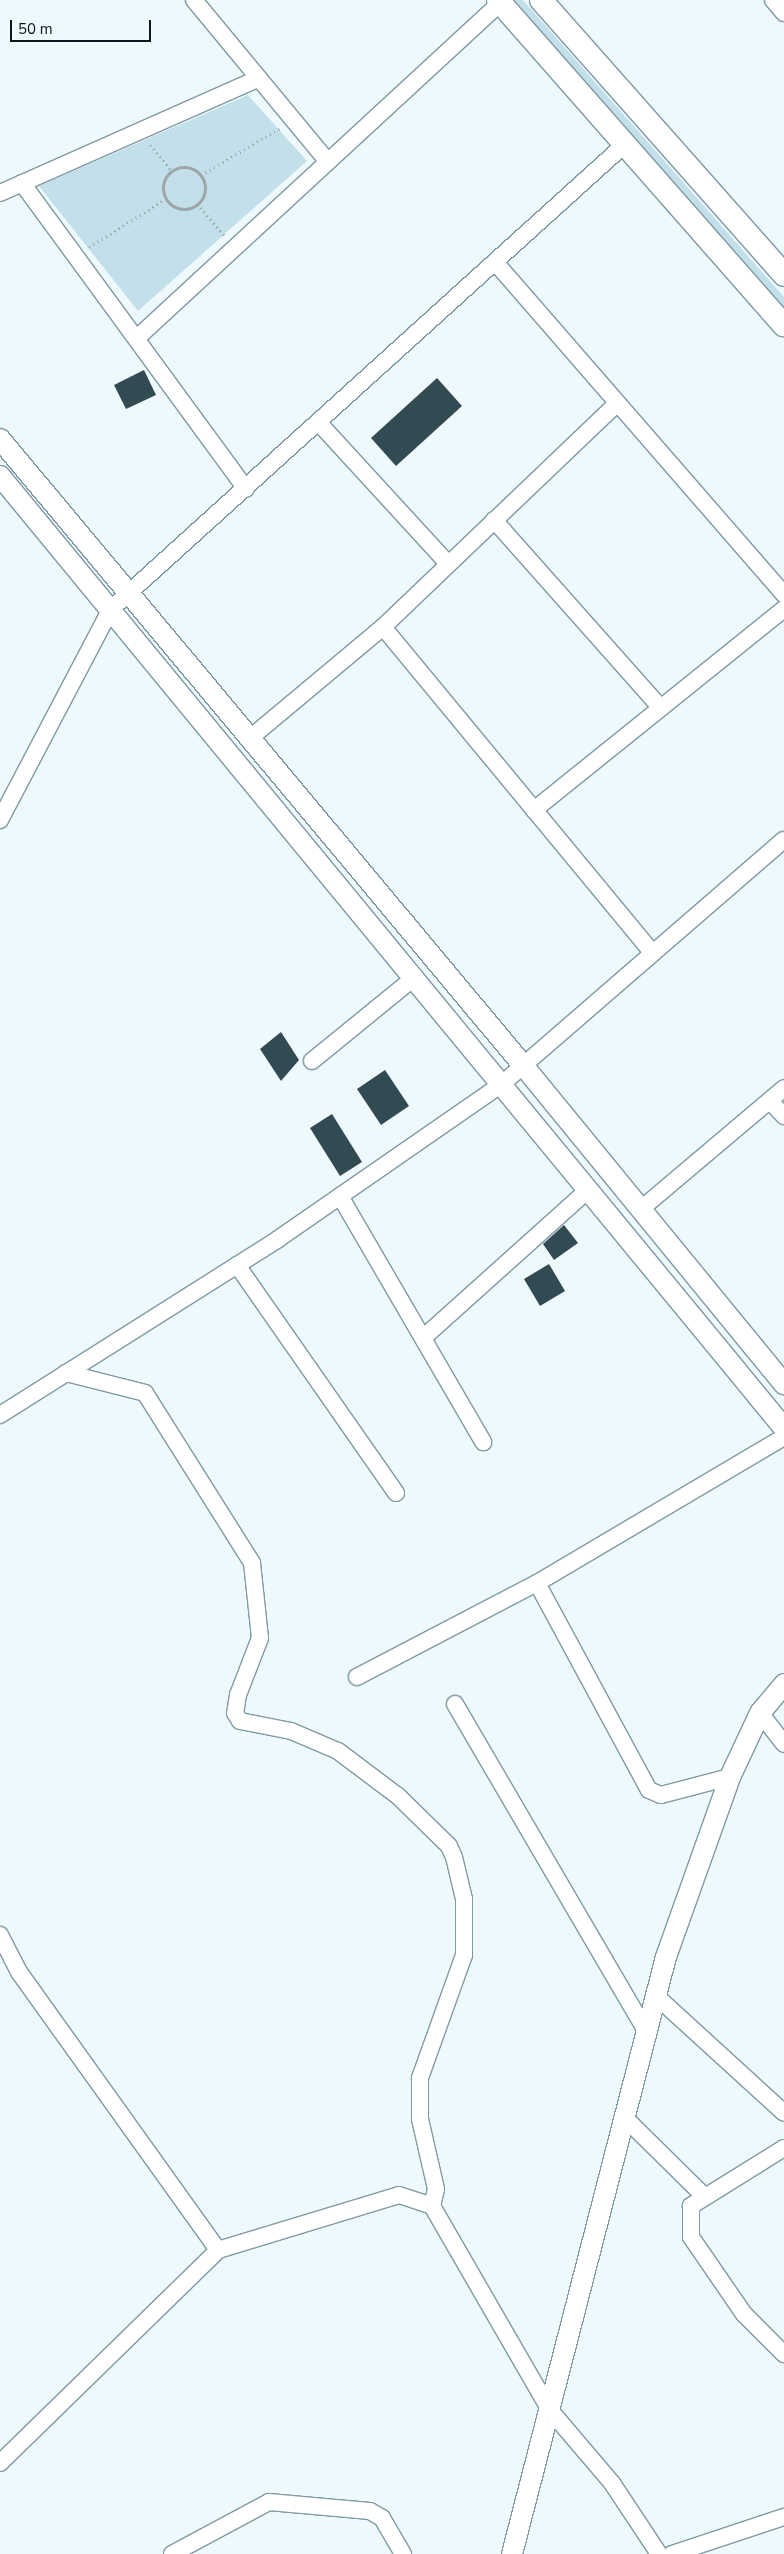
<!DOCTYPE html>
<style>
body{margin:0}
#map{position:relative;width:784px;height:2554px;overflow:hidden;background:#eef9fd;font-family:"Nunito Sans",sans-serif}
div>[style]{position:absolute}
[style*='--x']{left:calc(var(--x)*1px);top:calc(var(--y)*1px);width:calc(var(--w)*1px);rotate:calc(var(--a)*1deg)}
.green>*{inset:0;background:#c3e0ea}
.building>*{inset:0;background:#324a52}
.path>*{height:3px;margin-top:-1.5px;transform-origin:0;background:repeating-linear-gradient(90deg,#9ca7aa 0 1px,transparent 0 5px)}
.path>.ring{margin:-1.5px;padding:0;box-sizing:content-box;background:none;border:3px solid #9ca7aa;border-radius:50%}
.roads{filter:drop-shadow(1px 0 #809aa4) drop-shadow(-1px 0 #809aa4) drop-shadow(0 1px #809aa4) drop-shadow(0 -1px #809aa4)}
.minor>*{height:16px;margin:-8px;padding:0 8px;transform-origin:8px;border-radius:8px;background:#fff}
.tertiary>*{height:20px;margin:-10px;padding:0 10px;transform-origin:10px;border-radius:10px;background:#fff}
.secondary>*{height:22px;margin:-11px;padding:0 11px;transform-origin:11px;border-radius:11px;background:#fff}
span{translate:-50% -50%;white-space:nowrap;text-align:center;line-height:1.15;-webkit-text-stroke:5px #eef9fd;paint-order:stroke}
.scale{position:absolute;left:10px;top:20px;width:141px;height:22px;box-sizing:border-box;border:2px solid #0c1619;border-top:0;padding-left:6px;font-size:15px;line-height:18px;white-space:nowrap;color:#0c1619;-webkit-text-stroke:4px #eef9fd;paint-order:stroke}
</style>
<div id="map">
<div class="green">
<div style="clip-path:polygon(510px 0,523px 0,784px 297px,784px 309px)"></div>
<div style="clip-path:polygon(248px 95px,307px 161px,138px 311px,39px 186px)"></div>
</div>
<div class="building">
<div style="clip-path:polygon(144px 370px,156px 395px,126px 409px,114px 385px)"></div>
<div style="clip-path:polygon(437px 378px,462px 406px,396px 466px,371px 438px)"></div>
<div style="clip-path:polygon(281px 1032px,299px 1060px,281px 1081px,260px 1049px)"></div>
<div style="clip-path:polygon(385px 1070px,409px 1106px,381px 1125px,357px 1089px)"></div>
<div style="clip-path:polygon(332px 1114px,362px 1162px,340px 1176px,310px 1128px)"></div>
<div style="clip-path:polygon(564px 1225px,578px 1243px,554px 1260px,543px 1244px)"></div>
<div style="clip-path:polygon(549px 1264px,565px 1291px,540px 1306px,524px 1279px)"></div>
</div>
<div class="path">
<div style="--x:150;--y:145;--w:34;--a:50"></div>
<div class="ring" style="left:163px;top:167px;width:39px;height:39px"></div>
<div style="--x:201;--y:175;--w:91;--a:-30.5"></div>
<div style="--x:197;--y:204;--w:41;--a:48.9"></div>
<div style="--x:89;--y:247;--w:92;--a:-32.1"></div>
</div>
<div class="roads">
<div class="minor">
<div style="--x:194;--y:0;--w:210;--a:50.4"></div>
<div style="--x:773;--y:0;--w:17;--a:50"></div>
<div style="--x:22;--y:183;--w:379;--a:53.8"></div>
<div style="--x:0;--y:193;--w:283;--a:-23.9"></div>
<div style="--x:495;--y:262;--w:441;--a:49"></div>
<div style="--x:137;--y:338;--w:494;--a:-42.7"></div>
<div style="--x:319;--y:423;--w:191;--a:47.5"></div>
<div style="--x:494;--y:520;--w:251;--a:48.4"></div>
<div style="--x:383;--y:627;--w:420;--a:50.4"></div>
<div style="--x:249;--y:739;--w:175;--a:-39.9"></div>
<div style="--x:383;--y:627;--w:321;--a:-43.7"></div>
<div style="--x:534;--y:810;--w:321;--a:-38.8"></div>
<div style="--x:0;--y:820;--w:238;--a:-62.3"></div>
<div style="--x:111;--y:609;--w:693;--a:-42.13"></div>
<div style="--x:312;--y:1061;--w:133;--a:-39.2"></div>
<div style="--x:770;--y:1101;--w:21;--a:47"></div>
<div style="--x:340;--y:1196;--w:285;--a:59.8"></div>
<div style="--x:641;--y:1209;--w:187;--a:-40.2"></div>
<div style="--x:237;--y:1265;--w:278;--a:55.1"></div>
<div style="--x:423;--y:1338;--w:223;--a:-41.9"></div>
<div style="--x:66;--y:1373;--w:81;--a:14.2"></div>
<div style="--x:145;--y:1393;--w:201;--a:57.8"></div>
<div style="--x:252;--y:1563;--w:75;--a:83.9"></div>
<div style="--x:260;--y:1638;--w:61;--a:111.1"></div>
<div style="--x:238;--y:1695;--w:18;--a:99"></div>
<div style="--x:235;--y:1713;--w:9;--a:58"></div>
<div style="--x:240;--y:1721;--w:52;--a:11.1"></div>
<div style="--x:291;--y:1731;--w:51;--a:23.1"></div>
<div style="--x:338;--y:1751;--w:75;--a:36.9"></div>
<div style="--x:398;--y:1796;--w:71;--a:44.4"></div>
<div style="--x:449;--y:1846;--w:12;--a:66"></div>
<div style="--x:454;--y:1857;--w:43;--a:76.6"></div>
<div style="--x:464;--y:1899;--w:56;--a:90"></div>
<div style="--x:464;--y:1955;--w:131;--a:109.7"></div>
<div style="--x:420;--y:2078;--w:41;--a:90"></div>
<div style="--x:420;--y:2119;--w:72;--a:77.1"></div>
<div style="--x:436;--y:2189;--w:17;--a:103"></div>
<div style="--x:0;--y:1415;--w:329;--a:-32.3"></div>
<div style="--x:278;--y:1239;--w:274;--a:-34.7"></div>
<div style="--x:503;--y:1083;--w:371;--a:-40.9"></div>
<div style="--x:537;--y:1583;--w:235;--a:61.6"></div>
<div style="--x:649;--y:1790;--w:13;--a:23"></div>
<div style="--x:661;--y:1795;--w:71;--a:-14.6"></div>
<div style="--x:357;--y:1677;--w:203;--a:-27.6"></div>
<div style="--x:537;--y:1583;--w:287;--a:-30.6"></div>
<div style="--x:455;--y:1704;--w:380;--a:59.7"></div>
<div style="--x:760;--y:1713;--w:39;--a:52"></div>
<div style="--x:0;--y:1935;--w:42;--a:62.8"></div>
<div style="--x:19;--y:1972;--w:342;--a:54.4"></div>
<div style="--x:656;--y:1996;--w:173;--a:42.4"></div>
<div style="--x:625;--y:2118;--w:111;--a:44.6"></div>
<div style="--x:784;--y:2148;--w:110;--a:148.1"></div>
<div style="--x:691;--y:2206;--w:31;--a:90"></div>
<div style="--x:691;--y:2237;--w:93;--a:55.5"></div>
<div style="--x:744;--y:2314;--w:57;--a:45"></div>
<div style="--x:0;--y:2463;--w:305;--a:-44.3"></div>
<div style="--x:218;--y:2250;--w:189;--a:-16.9"></div>
<div style="--x:399;--y:2195;--w:35;--a:18"></div>
<div style="--x:432;--y:2206;--w:234;--a:60"></div>
<div style="--x:549;--y:2409;--w:97;--a:49.6"></div>
<div style="--x:612;--y:2483;--w:85;--a:56.5"></div>
<div style="--x:172;--y:2554;--w:110;--a:-28.2"></div>
<div style="--x:269;--y:2502;--w:101;--a:5.1"></div>
<div style="--x:370;--y:2511;--w:14;--a:30"></div>
<div style="--x:382;--y:2518;--w:42;--a:59.7"></div>
<div style="--x:672;--y:2554;--w:118;--a:-18.3"></div>
</div>
<div class="tertiary">
<div style="--x:0;--y:439;--w:814;--a:50.13"></div>
<div style="--x:522;--y:1064;--w:414;--a:50.7"></div>
<div style="--x:0;--y:476;--w:1233;--a:50.53"></div>
<div style="--x:512;--y:2554;--w:617;--a:-75.54"></div>
<div style="--x:666;--y:1957;--w:191;--a:-70.4"></div>
<div style="--x:730;--y:1777;--w:71;--a:-64.9"></div>
<div style="--x:760;--y:1713;--w:38;--a:-50"></div>
</div>
<div class="secondary">
<div style="--x:498;--y:0;--w:433;--a:48.7"></div>
<div style="--x:541;--y:0;--w:367;--a:48.5"></div>
</div>
</div>
<div class="scale">50 m</div>
</div>
